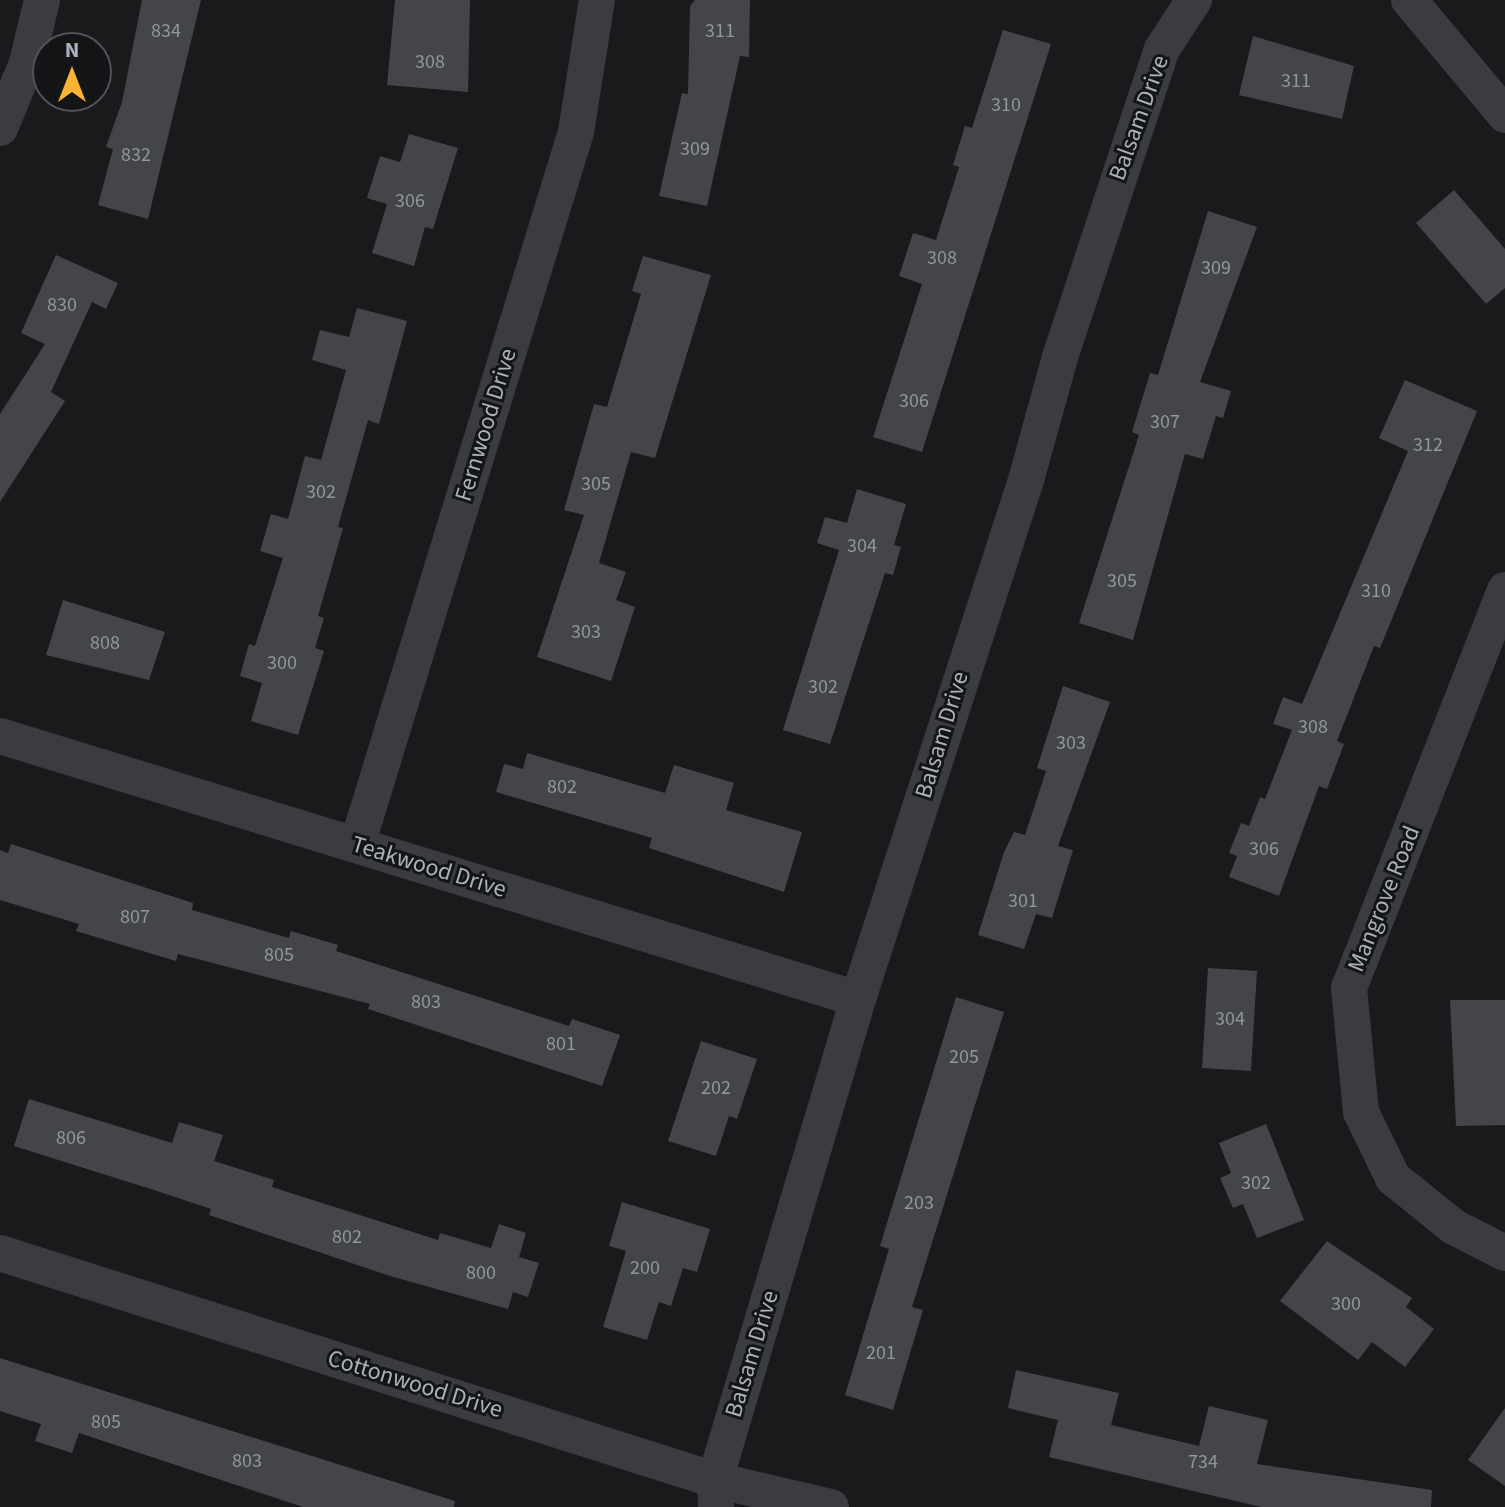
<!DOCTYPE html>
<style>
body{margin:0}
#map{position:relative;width:1505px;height:1507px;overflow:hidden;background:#1a1a1c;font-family:"Source Sans 3",sans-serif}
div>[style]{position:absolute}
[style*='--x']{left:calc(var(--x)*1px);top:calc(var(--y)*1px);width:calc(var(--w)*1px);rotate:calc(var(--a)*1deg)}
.building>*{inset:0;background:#444549}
.street>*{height:36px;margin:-18px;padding:0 18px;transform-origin:18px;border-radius:18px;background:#3a3c41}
span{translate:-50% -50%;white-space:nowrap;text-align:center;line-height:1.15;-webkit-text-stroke:6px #141517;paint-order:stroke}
.number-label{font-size:20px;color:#91969f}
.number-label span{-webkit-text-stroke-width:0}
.street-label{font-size:24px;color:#abb1bc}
.north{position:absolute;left:32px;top:32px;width:80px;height:80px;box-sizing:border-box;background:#141517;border:2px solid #505359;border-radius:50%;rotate:0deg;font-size:22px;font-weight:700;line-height:32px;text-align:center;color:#abb1bc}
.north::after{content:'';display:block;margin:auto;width:28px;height:36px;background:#fbb333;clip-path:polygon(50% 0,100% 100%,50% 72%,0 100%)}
</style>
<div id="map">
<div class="building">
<div style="clip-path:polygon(142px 0,201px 0,148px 219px,98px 205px,113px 149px,106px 147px,122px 102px)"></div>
<div style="clip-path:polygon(395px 0,470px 0,468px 92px,387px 85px)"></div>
<div style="clip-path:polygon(695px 0,750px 0,749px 57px,740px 56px,707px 206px,659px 196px,682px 93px,688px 94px,690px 6px)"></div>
<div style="clip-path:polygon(1003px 30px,1051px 44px,922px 452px,873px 437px,922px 284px,899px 276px,913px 233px,936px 240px,959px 167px,953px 165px,965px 126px,972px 128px)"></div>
<div style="clip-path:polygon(1253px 36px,1354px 66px,1342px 119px,1239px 95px)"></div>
<div style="clip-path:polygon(409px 134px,458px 148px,433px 229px,425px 227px,414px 266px,372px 253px,387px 204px,367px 198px,380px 156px,400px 162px)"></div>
<div style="clip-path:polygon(1454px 190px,1505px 249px,1505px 288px,1486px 304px,1416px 223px)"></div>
<div style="clip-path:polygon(1208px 211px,1257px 227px,1200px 382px,1231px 391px,1223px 418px,1216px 416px,1203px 459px,1185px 454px,1133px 640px,1079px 623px,1139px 435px,1132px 432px,1150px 373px,1158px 375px)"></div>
<div style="clip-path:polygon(56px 255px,118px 283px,106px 309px,92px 302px,51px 392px,65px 401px,0 502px,0 414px,45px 344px,21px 333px)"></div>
<div style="clip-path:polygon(643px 256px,711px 275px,655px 458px,631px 452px,599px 563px,626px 572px,616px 600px,635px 607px,611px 681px,537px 657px,584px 515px,564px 510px,594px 404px,607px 407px,641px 294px,632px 291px)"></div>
<div style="clip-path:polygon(357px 308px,407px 321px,379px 424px,368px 420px,338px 527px,343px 528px,318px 616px,324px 618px,315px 648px,324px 651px,298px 735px,251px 721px,262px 683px,240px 676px,249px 644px,255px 646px,283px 558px,260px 551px,271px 514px,288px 519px,305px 456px,321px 460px,346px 370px,312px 360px,320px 330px,349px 337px)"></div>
<div style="clip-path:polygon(1405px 380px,1477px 411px,1380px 648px,1374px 646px,1337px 741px,1344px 744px,1327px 789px,1319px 786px,1279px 896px,1229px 877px,1237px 856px,1229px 853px,1241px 823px,1249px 826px,1260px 797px,1265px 799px,1292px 730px,1273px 724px,1283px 697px,1302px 704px,1408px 451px,1379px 438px)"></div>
<div style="clip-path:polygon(857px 489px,906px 504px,894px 545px,901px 547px,893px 575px,885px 573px,830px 744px,783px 730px,839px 550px,817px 543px,825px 517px,847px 523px)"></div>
<div style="clip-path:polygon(63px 600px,165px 632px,149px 680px,46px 655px)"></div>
<div style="clip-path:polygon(1063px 686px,1110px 702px,1058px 846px,1073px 850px,1052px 918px,1036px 914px,1024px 949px,978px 935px,1004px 852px,1014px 832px,1025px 835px,1046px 771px,1037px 768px)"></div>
<div style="clip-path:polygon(527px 753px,665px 793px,674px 765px,734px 783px,726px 810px,802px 832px,784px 892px,649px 848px,652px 838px,496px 792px,504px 764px,523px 769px)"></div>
<div style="clip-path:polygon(11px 844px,193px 903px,192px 910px,289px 938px,291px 931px,338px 945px,336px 951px,569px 1026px,572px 1019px,620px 1035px,602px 1086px,368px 1009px,370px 1004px,178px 954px,176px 961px,76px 931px,79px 924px,0 900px,0 850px,8px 853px)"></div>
<div style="clip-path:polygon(1208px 968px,1257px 971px,1251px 1071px,1202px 1068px)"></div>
<div style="clip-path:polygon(956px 997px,1004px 1012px,912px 1307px,923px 1310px,893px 1410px,845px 1395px,889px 1249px,880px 1246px)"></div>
<div style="clip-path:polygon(1450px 1000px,1505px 1000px,1505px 1125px,1456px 1126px)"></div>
<div style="clip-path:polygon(701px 1041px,757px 1059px,737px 1119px,729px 1116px,716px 1156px,668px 1141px)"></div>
<div style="clip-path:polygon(29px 1099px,172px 1143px,179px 1122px,223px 1135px,214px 1161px,274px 1180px,272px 1187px,438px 1240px,440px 1233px,491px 1248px,499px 1224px,526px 1233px,519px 1257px,539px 1263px,528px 1297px,513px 1292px,508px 1309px,390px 1276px,209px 1215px,211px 1209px,157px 1191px,14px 1146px)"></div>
<div style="clip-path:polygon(1266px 1124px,1304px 1220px,1257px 1238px,1243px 1204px,1233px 1208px,1220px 1178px,1231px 1173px,1219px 1143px)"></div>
<div style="clip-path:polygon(622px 1202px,710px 1229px,697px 1272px,683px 1268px,671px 1306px,659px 1302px,647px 1340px,603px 1327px,626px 1251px,609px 1246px)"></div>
<div style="clip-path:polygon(1327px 1241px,1412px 1298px,1406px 1307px,1434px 1329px,1405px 1367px,1372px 1342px,1358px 1360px,1280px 1301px)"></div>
<div style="clip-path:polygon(0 1358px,455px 1501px,454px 1507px,303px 1507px,79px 1433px,72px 1453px,35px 1441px,41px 1424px,0 1411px)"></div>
<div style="clip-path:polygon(1016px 1370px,1119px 1393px,1111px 1425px,1199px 1446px,1209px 1406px,1268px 1420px,1257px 1464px,1432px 1490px,1431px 1507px,1261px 1507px,1049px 1457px,1058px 1420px,1008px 1408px)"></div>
<div style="clip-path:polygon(1505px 1408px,1505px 1486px,1468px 1460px)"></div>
</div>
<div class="street">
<div style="--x:1409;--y:0;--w:150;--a:50.1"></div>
<div style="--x:0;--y:128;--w:70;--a:-67.4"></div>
<div style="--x:27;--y:63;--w:65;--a:-76.6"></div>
<div style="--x:1505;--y:590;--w:427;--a:111.4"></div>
<div style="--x:1349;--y:988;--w:125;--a:84.5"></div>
<div style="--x:1361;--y:1112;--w:73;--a:64.1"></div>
<div style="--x:1393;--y:1178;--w:78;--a:38.8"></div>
<div style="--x:1454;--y:1227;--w:57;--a:27"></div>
<div style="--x:0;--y:736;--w:897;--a:17.04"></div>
<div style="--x:357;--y:845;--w:746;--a:-72.93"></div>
<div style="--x:576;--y:132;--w:134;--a:-81"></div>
<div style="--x:0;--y:1253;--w:750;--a:17.61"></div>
<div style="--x:715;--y:1480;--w:119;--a:13.1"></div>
<div style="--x:716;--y:1507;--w:27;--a:-92"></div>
<div style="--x:715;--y:1480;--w:502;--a:-73.44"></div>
<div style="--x:858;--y:999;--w:546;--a:-72.06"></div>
<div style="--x:1026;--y:480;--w:128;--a:-74.5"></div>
<div style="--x:1060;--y:357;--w:324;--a:-71.7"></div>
<div style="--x:1162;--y:49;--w:59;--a:-56.9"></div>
</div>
<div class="number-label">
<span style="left:166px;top:31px">834</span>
<span style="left:720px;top:31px">311</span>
<span style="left:430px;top:62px">308</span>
<span style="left:1296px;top:81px">311</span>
<span style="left:1006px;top:105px">310</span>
<span style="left:695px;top:149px">309</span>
<span style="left:136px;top:155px">832</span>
<span style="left:410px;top:201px">306</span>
<span style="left:942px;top:258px">308</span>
<span style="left:1216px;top:268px">309</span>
<span style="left:62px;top:305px">830</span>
<span style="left:914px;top:401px">306</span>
<span style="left:1165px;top:422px">307</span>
<span style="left:1428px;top:445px">312</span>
<span style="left:596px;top:484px">305</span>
<span style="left:321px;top:492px">302</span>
<span style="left:862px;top:546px">304</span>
<span style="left:1122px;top:581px">305</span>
<span style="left:1376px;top:591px">310</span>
<span style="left:586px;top:632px">303</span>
<span style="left:105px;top:643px">808</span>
<span style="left:282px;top:663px">300</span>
<span style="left:823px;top:687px">302</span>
<span style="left:1313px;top:727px">308</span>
<span style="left:1071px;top:743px">303</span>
<span style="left:562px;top:787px">802</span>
<span style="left:1264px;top:849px">306</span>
<span style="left:1023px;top:901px">301</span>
<span style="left:135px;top:917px">807</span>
<span style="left:279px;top:955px">805</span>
<span style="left:426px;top:1002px">803</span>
<span style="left:1230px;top:1019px">304</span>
<span style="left:561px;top:1044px">801</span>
<span style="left:964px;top:1057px">205</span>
<span style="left:716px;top:1088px">202</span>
<span style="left:71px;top:1138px">806</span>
<span style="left:1256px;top:1183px">302</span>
<span style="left:919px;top:1203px">203</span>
<span style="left:347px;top:1237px">802</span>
<span style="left:645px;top:1268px">200</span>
<span style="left:481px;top:1273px">800</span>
<span style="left:1346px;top:1304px">300</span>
<span style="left:881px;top:1353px">201</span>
<span style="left:106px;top:1422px">805</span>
<span style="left:247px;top:1461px">803</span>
<span style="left:1203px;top:1462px">734</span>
</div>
<div class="street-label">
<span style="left:1139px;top:118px;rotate:-70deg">Balsam Drive</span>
<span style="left:486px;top:425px;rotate:-73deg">Fernwood Drive</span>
<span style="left:942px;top:735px;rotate:-73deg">Balsam Drive</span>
<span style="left:429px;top:867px;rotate:17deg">Teakwood Drive</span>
<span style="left:1384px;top:899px;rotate:-68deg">Mangrove Road</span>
<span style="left:752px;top:1354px;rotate:-73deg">Balsam Drive</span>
<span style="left:415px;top:1384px;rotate:17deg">Cottonwood Drive</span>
</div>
<div class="north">N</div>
</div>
